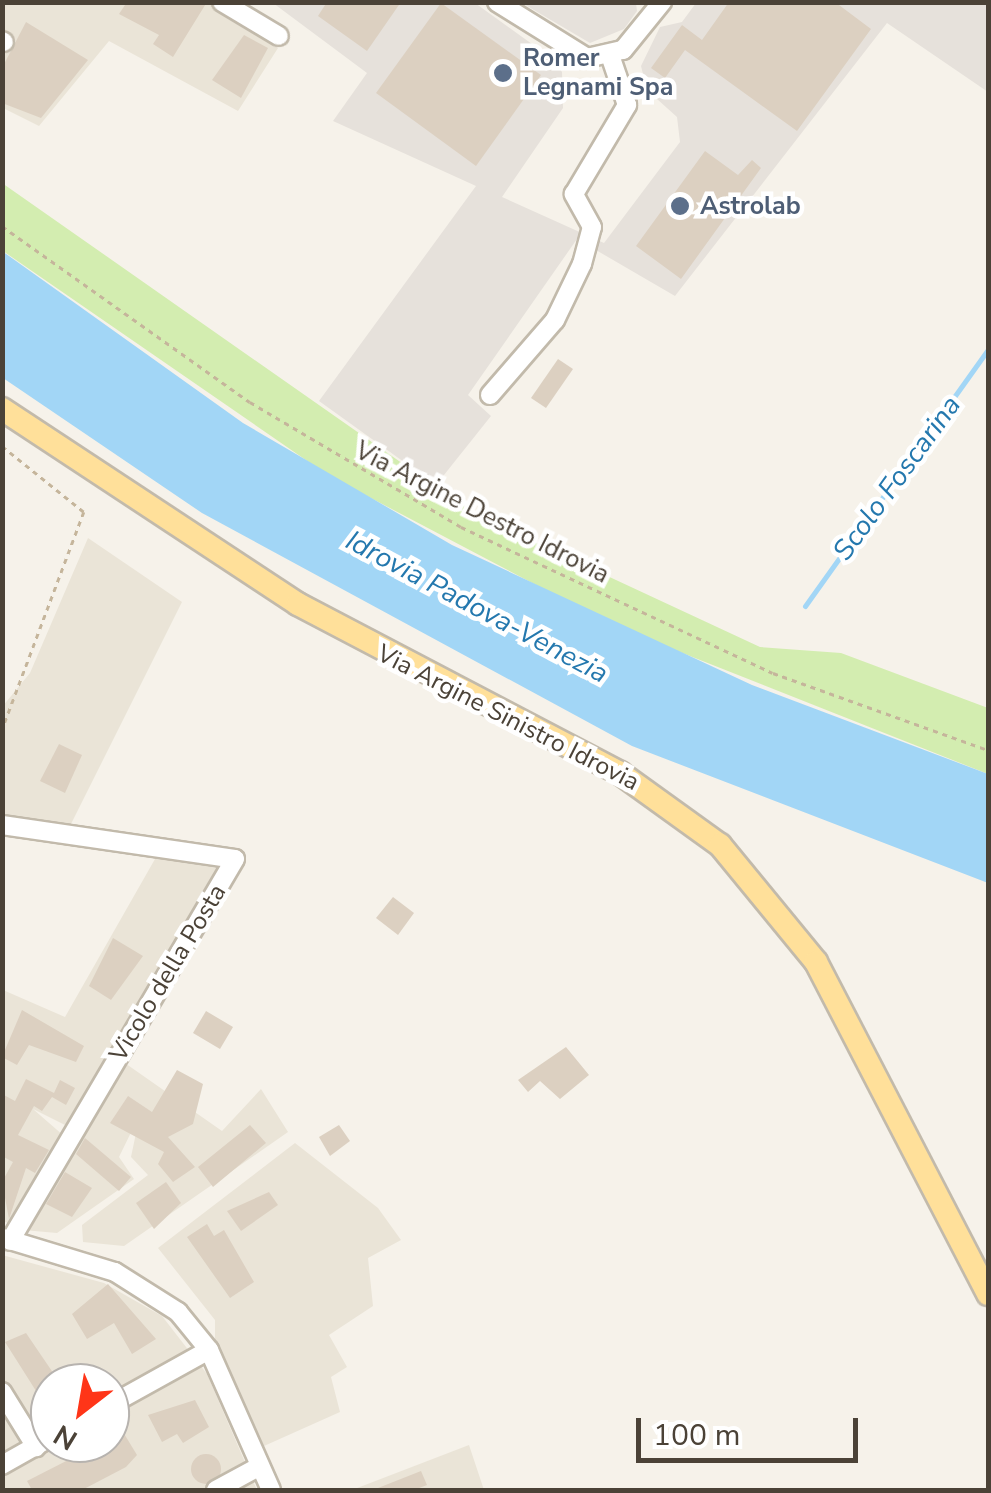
<!DOCTYPE html>
<style>
body{margin:0}
#map{position:relative;width:991px;height:1493px;overflow:hidden;background:#f6f2ea;font-family:"Nunito Sans",sans-serif}
div>[style]{position:absolute}
[style*='--x']{left:calc(var(--x)*1px);top:calc(var(--y)*1px);width:calc(var(--w)*1px);rotate:calc(var(--a)*1deg)}
.residential>*{inset:0;background:#eae4d7}
.industrial>*{inset:0;background:#e6e1db}
.green>*{inset:0;background:#d3edb0}
.water>*{inset:0;background:#a2d6f6}
.stream>*{height:5px;margin:-2.5px;padding:0 2.5px;transform-origin:2.5px;border-radius:2.5px;background:#a2d6f6}
.building>*{inset:0;background:#dcd0c1}
.round{border-radius:50%}
.path>*{height:2.5px;margin-top:-1.25px;transform-origin:0;background:repeating-linear-gradient(90deg,#c5b59b 0 5px,transparent 0 10px)}
.roads{filter:drop-shadow(2px 0 #c2baab) drop-shadow(-2px 0 #c2baab) drop-shadow(0 2px #c2baab) drop-shadow(0 -2px #c2baab)}
.minor>*{height:18px;margin:-9px;padding:0 9px;transform-origin:9px;border-radius:9px;background:#fff}
.major>*{height:22px;margin:-11px;padding:0 11px;transform-origin:11px;border-radius:11px;background:#ffe09a}
.dots>*{width:28px;height:28px;translate:-50% -50%;box-sizing:border-box;border:5px solid #fff;border-radius:50%}
span{translate:-50% -50%;white-space:nowrap;text-align:center;line-height:1.15;-webkit-text-stroke:9px #fff;paint-order:stroke}
.service-label{font-size:25px;color:#4e5e75;font-weight:700}
.left{translate:0 -50%;text-align:left}
.street-label{font-size:25px;color:#4b4237}
.water-label{font-size:28px;color:#2478ae;font-style:italic}
.frame{position:absolute;inset:0;border:5px solid #4b4237;pointer-events:none}
.north{position:absolute;left:30px;top:1363px;width:100px;height:100px;box-sizing:border-box;background:#fff;border:2px solid #b7b3af;border-radius:50%;rotate:211deg;font-size:28px;font-weight:700;line-height:40px;text-align:center;color:#4b4237}
.north::after{content:'';display:block;margin:auto;width:35px;height:45px;background:#ff3518;clip-path:polygon(50% 0,100% 100%,50% 72%,0 100%)}
.scale{position:absolute;left:636px;top:1418px;width:222px;height:45px;box-sizing:border-box;border:5px solid #4b4237;border-top:0;padding-left:12px;font-size:30px;line-height:35px;white-space:nowrap;color:#4b4237;-webkit-text-stroke:8px #fff;paint-order:stroke}
</style>
<div id="map">
<div class="residential">
<div style="clip-path:polygon(2px 3px,212px 3px,278px 48px,238px 111px,109px 41px,39px 126px,3px 108px)"></div>
<div style="clip-path:polygon(88px 538px,182px 602px,65px 836px,3px 819px,2px 707px,30px 673px)"></div>
<div style="clip-path:polygon(159px 852px,227px 860px,67px 1126px,33px 1109px,64px 1136px,12px 1225px,3px 1221px,3px 990px,65px 1017px)"></div>
<div style="clip-path:polygon(122px 1061px,222px 1131px,261px 1089px,288px 1132px,124px 1246px,83px 1242px,82px 1225px,148px 1175px,131px 1157px,140px 1114px,119px 1157px,134px 1179px,57px 1233px,23px 1230px)"></div>
<div style="clip-path:polygon(295px 1143px,378px 1208px,401px 1240px,368px 1258px,373px 1306px,329px 1335px,347px 1367px,331px 1377px,340px 1412px,264px 1446px,215px 1348px,215px 1320px,158px 1248px)"></div>
<div style="clip-path:polygon(evenodd,2px 1255px,104px 1283px,162px 1316px,207px 1374px,257px 1490px,3px 1490px,2px 1255px,50px 1383px,110px 1383px,110px 1443px,50px 1443px,50px 1383px)"></div>
<div style="clip-path:polygon(469px 1445px,484px 1490px,352px 1490px)"></div>
</div>
<div class="industrial">
<div style="clip-path:polygon(273px 3px,475px 3px,550px 57px,562px 72px,563px 108px,502px 197px,604px 243px,680px 142px,677px 117px,647px 90px,641px 66px,660px 27px,682px 22px,696px 3px,988px 3px,988px 92px,887px 23px,675px 296px,577px 239px,468px 395px,491px 416px,436px 485px,319px 401px,476px 186px,333px 121px,367px 73px)"></div>
<div style="clip-path:polygon(522px 3px,636px 3px,637px 11px,624px 29px,590px 43px)"></div>
</div>
<div class="green">
<div style="clip-path:polygon(2px 183px,476px 515px,760px 647px,841px 653px,988px 708px,988px 774px,614px 626px,329px 476px,3px 251px)"></div>
</div>
<div class="water">
<div style="clip-path:polygon(2px 251px,243px 423px,452px 545px,752px 685px,988px 774px,988px 883px,632px 746px,202px 513px,3px 378px)"></div>
</div>
<div class="stream">
<div style="--x:805;--y:606;--w:315;--a:-54.5"></div>
</div>
<div class="building">
<div style="clip-path:polygon(127px 2px,207px 2px,173px 57px,153px 44px,159px 35px,119px 14px)"></div>
<div style="clip-path:polygon(327px 2px,401px 2px,367px 51px,318px 16px)"></div>
<div style="clip-path:polygon(729px 2px,835px 2px,871px 29px,797px 131px,685px 50px,665px 78px,651px 68px,682px 25px,702px 40px)"></div>
<div style="clip-path:polygon(441px 3px,541px 75px,476px 166px,376px 93px)"></div>
<div style="clip-path:polygon(26px 22px,88px 60px,41px 118px,2px 103px,2px 68px)"></div>
<div style="clip-path:polygon(244px 35px,268px 48px,241px 98px,212px 80px)"></div>
<div style="clip-path:polygon(705px 151px,738px 175px,752px 160px,761px 168px,681px 279px,636px 246px)"></div>
<div style="clip-path:polygon(558px 359px,573px 369px,546px 408px,531px 398px)"></div>
<div style="clip-path:polygon(59px 744px,82px 755px,65px 793px,40px 781px)"></div>
<div style="clip-path:polygon(393px 897px,414px 913px,398px 935px,376px 918px)"></div>
<div style="clip-path:polygon(113px 938px,143px 956px,111px 1000px,89px 986px)"></div>
<div style="clip-path:polygon(22px 1010px,84px 1046px,76px 1062px,29px 1045px,17px 1065px,2px 1057px)"></div>
<div style="clip-path:polygon(206px 1011px,233px 1027px,220px 1049px,193px 1033px)"></div>
<div style="clip-path:polygon(566px 1047px,589px 1075px,560px 1099px,540px 1081px,528px 1092px,518px 1080px)"></div>
<div style="clip-path:polygon(177px 1070px,203px 1084px,193px 1124px,168px 1137px,195px 1167px,173px 1182px,158px 1164px,164px 1152px,110px 1123px,128px 1096px,152px 1112px)"></div>
<div style="clip-path:polygon(26px 1079px,54px 1093px,60px 1080px,75px 1088px,66px 1105px,52px 1097px,42px 1111px,34px 1106px,18px 1135px,49px 1150px,35px 1173px,26px 1168px,9px 1219px,2px 1182px,13px 1162px,2px 1156px,2px 1094px,15px 1101px)"></div>
<div style="clip-path:polygon(250px 1125px,266px 1143px,213px 1187px,198px 1167px)"></div>
<div style="clip-path:polygon(339px 1125px,350px 1141px,330px 1156px,319px 1137px)"></div>
<div style="clip-path:polygon(85px 1138px,131px 1177px,119px 1191px,76px 1154px)"></div>
<div style="clip-path:polygon(65px 1172px,92px 1188px,72px 1217px,46px 1204px)"></div>
<div style="clip-path:polygon(166px 1182px,181px 1203px,154px 1229px,136px 1203px)"></div>
<div style="clip-path:polygon(269px 1192px,278px 1205px,241px 1231px,227px 1211px)"></div>
<div style="clip-path:polygon(207px 1224px,214px 1236px,224px 1230px,254px 1282px,230px 1298px,187px 1237px)"></div>
<div style="clip-path:polygon(108px 1284px,156px 1339px,132px 1354px,114px 1323px,87px 1339px,72px 1314px)"></div>
<div style="clip-path:polygon(26px 1333px,60px 1383px,50px 1383px,50px 1413px,5px 1342px)"></div>
<div style="clip-path:polygon(195px 1400px,209px 1427px,183px 1443px,177px 1434px,162px 1442px,148px 1415px)"></div>
<div style="clip-path:polygon(123px 1432px,137px 1455px,126px 1467px,82px 1490px,32px 1490px,27px 1481px)"></div>
<div class="round" style="left:191px;top:1454px;width:30px;height:30px"></div>
<div style="clip-path:polygon(421px 1471px,427px 1485px,414px 1490px,373px 1490px)"></div>
</div>
<div class="path">
<div style="--x:2;--y:226;--w:304;--a:35.4"></div>
<div style="--x:250;--y:402;--w:245;--a:30.6"></div>
<div style="--x:461;--y:527;--w:344;--a:25.1"></div>
<div style="--x:773;--y:673;--w:228;--a:19.7"></div>
<div style="--x:2;--y:446;--w:105;--a:38.8"></div>
<div style="--x:84;--y:512;--w:233;--a:110.6"></div>
</div>
<div class="roads">
<div class="minor">
<div style="--x:222;--y:2;--w:66;--a:30.8"></div>
<div style="--x:497;--y:2;--w:106;--a:31.9"></div>
<div style="--x:587;--y:58;--w:37;--a:-13"></div>
<div style="--x:623;--y:50;--w:62;--a:-50.9"></div>
<div style="--x:2;--y:41;--w:2;--a:27"></div>
<div style="--x:490;--y:395;--w:99;--a:-49.1"></div>
<div style="--x:555;--y:320;--w:62;--a:-64.3"></div>
<div style="--x:582;--y:264;--w:38;--a:-75"></div>
<div style="--x:592;--y:227;--w:38;--a:-119"></div>
<div style="--x:574;--y:194;--w:104;--a:-59.2"></div>
<div style="--x:627;--y:105;--w:53;--a:-108.8"></div>
<div style="--x:2;--y:825;--w:235;--a:8.3"></div>
<div style="--x:235;--y:859;--w:443;--a:120.5"></div>
<div style="--x:3;--y:1238;--w:117;--a:16.9"></div>
<div style="--x:115;--y:1272;--w:75;--a:32.4"></div>
<div style="--x:178;--y:1312;--w:49;--a:50.8"></div>
<div style="--x:209;--y:1350;--w:153;--a:66.1"></div>
<div style="--x:2;--y:1392;--w:65;--a:58.3"></div>
<div style="--x:110;--y:1405;--w:113;--a:-29.1"></div>
<div style="--x:2;--y:1465;--w:55;--a:-29.4"></div>
<div style="--x:216;--y:1490;--w:50;--a:-28.6"></div>
</div>
<div class="major">
<div style="--x:2;--y:409;--w:354;--a:33.4"></div>
<div style="--x:298;--y:604;--w:364;--a:27.7"></div>
<div style="--x:620;--y:773;--w:123;--a:35.8"></div>
<div style="--x:720;--y:845;--w:151;--a:50.6"></div>
<div style="--x:816;--y:962;--w:374;--a:62.6"></div>
</div>
</div>
<div class="dots">
<div style="left:503px;top:73px;background:#5c6f8a"></div>
<div style="left:680px;top:206px;background:#5c6f8a"></div>
</div>
<div class="service-label">
<span class="left" style="left:523px;top:73px">Romer<br>Legnami Spa</span>
<span class="left" style="left:700px;top:206px">Astrolab</span>
</div>
<div class="street-label">
<span style="left:482px;top:513px;rotate:27deg">Via Argine Destro Idrovia</span>
<span style="left:508px;top:718px;rotate:27deg">Via Argine Sinistro Idrovia</span>
<span style="left:168px;top:973px;rotate:-59deg">Vicolo della Posta</span>
</div>
<div class="water-label">
<span style="left:897px;top:478px;rotate:-54deg">Scolo Foscarina</span>
<span style="left:477px;top:607px;rotate:28deg">Idrovia Padova-Venezia</span>
</div>
<div class="frame"></div>
<div class="north">N</div>
<div class="scale">100 m</div>
</div>
